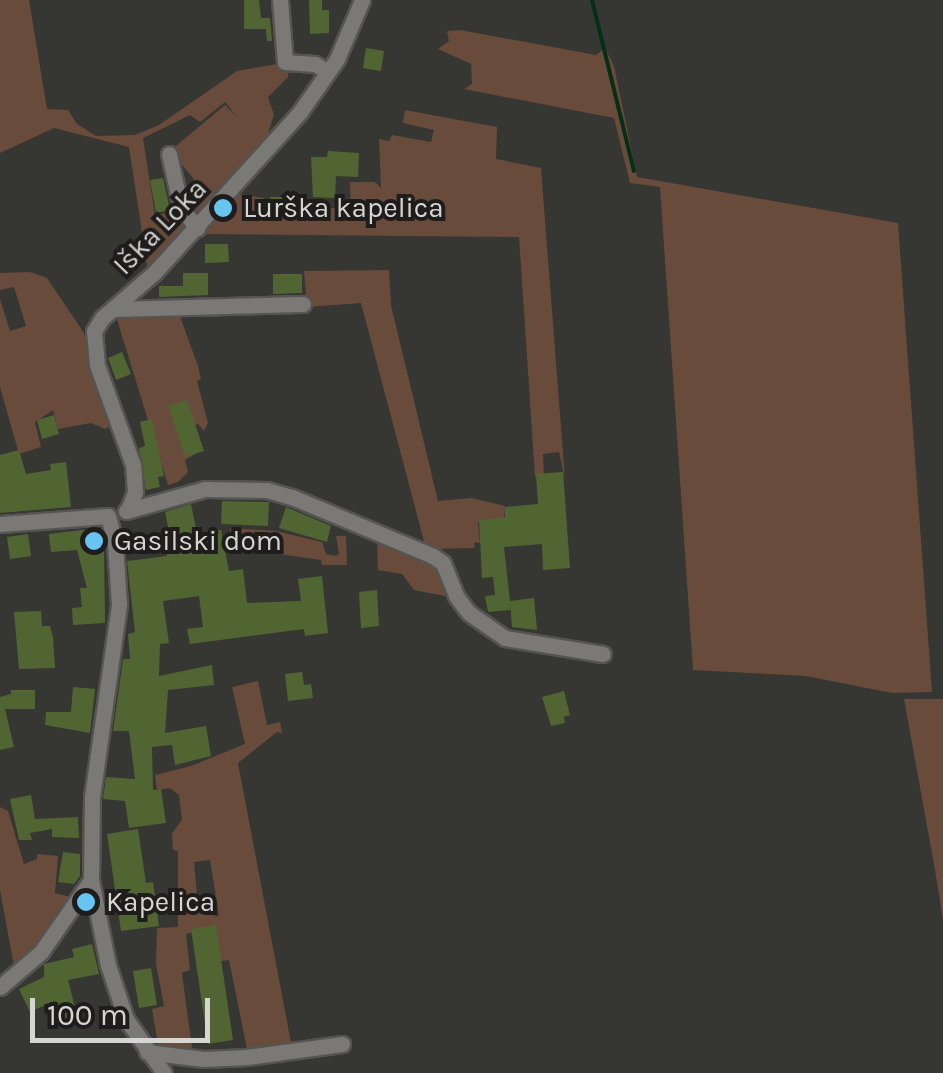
<!DOCTYPE html>
<meta charset="utf-8">
<style>
body{margin:0}
#map{position:relative;width:943px;height:1073px;overflow:hidden;background:#363633;font-family:Karla,sans-serif}
div>[style]{position:absolute}
[style*='--x']{left:calc(var(--x)*1px);top:calc(var(--y)*1px);width:calc(var(--w)*1px);rotate:calc(var(--a)*1deg)}
.green>*{inset:0;background:#694b3b}
.stream>*{height:4px;margin:-2px;padding:0 2px;transform-origin:2px;border-radius:2px;background:#062f17}
.building>*{inset:0;background:#516533}
.roads{filter:drop-shadow(2px 0 #555452) drop-shadow(-2px 0 #555452) drop-shadow(0 2px #555452) drop-shadow(0 -2px #555452)}
.minor>*{height:15px;margin:-7.5px;padding:0 7.5px;transform-origin:7.5px;border-radius:7.5px;background:#7a7975}
.dots>*{width:28px;height:28px;translate:-50% -50%;box-sizing:border-box;border:5px solid #1e1d1c;border-radius:50%}
span{translate:-50% -50%;white-space:nowrap;text-align:center;line-height:1.15;-webkit-text-stroke:8px #1e1d1c;paint-order:stroke}
.poi-label{font-size:28px;color:#d5d5d3}
.left{translate:0 -50%;text-align:left}
.street-label{font-size:28px;color:#d5d5d3}
.scale{position:absolute;left:30px;top:998px;width:180px;height:45px;box-sizing:border-box;border:5px solid #d5d5d3;border-top:0;padding-left:12px;font-size:30px;line-height:35px;white-space:nowrap;color:#d5d5d3;-webkit-text-stroke:8px #1e1d1c;paint-order:stroke}
</style>
<div id="map">
<div class="green">
<div style="clip-path:polygon(0 0,29px 0,47px 109px,68px 110px,77px 124px,96px 136px,135px 135px,159px 125px,237px 71px,277px 64px,289px 67px,288px 77px,268px 97px,274px 115px,264px 145px,199px 217px,183px 194px,194px 179px,170px 151px,225px 105px,238px 118px,225px 102px,200px 122px,190px 115px,143px 138px,155px 215px,174px 212px,187px 230px,148px 272px,129px 147px,54px 128px,0 153px)"></div>
<div style="clip-path:polygon(460px 30px,596px 55px,605px 48px,614px 66px,637px 177px,898px 223px,932px 692px,892px 693px,806px 676px,693px 670px,660px 187px,630px 183px,614px 118px,464px 89px,472px 84px,471px 64px,438px 49px,449px 41px,447px 31px)"></div>
<div style="clip-path:polygon(405px 110px,497px 127px,496px 159px,541px 168px,565px 479px,559px 452px,543px 454px,544px 478px,535px 477px,519px 237px,197px 234px,233px 193px,264px 198px,266px 217px,286px 219px,288px 209px,335px 208px,336px 215px,351px 215px,350px 182px,375px 182px,381px 188px,379px 139px,389px 141px,392px 135px,431px 142px,434px 130px,403px 123px)"></div>
<div style="clip-path:polygon(389px 270px,391px 305px,438px 501px,471px 498px,505px 506px,504px 520px,478px 522px,480px 543px,475px 542px,474px 548px,426px 549px,361px 303px,307px 307px,304px 271px)"></div>
<div style="clip-path:polygon(30px 272px,47px 278px,84px 333px,112px 425px,105px 429px,91px 423px,58px 429px,53px 410px,35px 422px,41px 447px,19px 454px,0 387px,0 299px,10px 331px,26px 326px,14px 287px,0 290px,0 273px)"></div>
<div style="clip-path:polygon(115px 313px,179px 314px,198px 366px,201px 379px,197px 381px,208px 423px,204px 431px,198px 424px,188px 427px,195px 454px,185px 460px,188px 472px,178px 482px,168px 485px)"></div>
<div style="clip-path:polygon(230px 528px,276px 531px,322px 542px,326px 554px,336px 556px,339px 554px,336px 536px,346px 536px,347px 565px,322px 565px,321px 560px,232px 547px)"></div>
<div style="clip-path:polygon(377px 538px,436px 564px,450px 597px,414px 590px,402px 574px,378px 570px)"></div>
<div style="clip-path:polygon(evenodd,258px 681px,267px 725px,280px 722px,282px 733px,277px 732px,238px 763px,292px 1048px,248px 1054px,229px 960px,221px 961px,200px 930px,186px 934px,190px 970px,182px 973px,193px 1055px,159px 1050px,152px 1009px,164px 1006px,156px 964px,157px 928px,178px 927px,178px 851px,173px 850px,172px 833px,182px 820px,179px 795px,170px 788px,157px 790px,155px 775px,191px 766px,245px 744px,232px 687px,258px 681px,210px 860px,219px 916px,215px 916px,215px 912px,200px 914px,198px 907px,194px 862px,210px 860px)"></div>
<div style="clip-path:polygon(904px 699px,943px 699px,943px 919px,935px 870px)"></div>
<div style="clip-path:polygon(0 807px,8px 811px,24px 864px,37px 859px,37px 854px,58px 856px,55px 893px,74px 898px,57px 926px,15px 971px,0 890px)"></div>
</div>
<div class="stream">
<div style="--x:592;--y:0;--w:176;--a:76.2"></div>
</div>
<div class="building">
<div style="clip-path:polygon(244px 0,259px 0,261px 18px,270px 18px,272px 41px,267px 41px,266px 29px,244px 29px)"></div>
<div style="clip-path:polygon(309px 0,322px 0,322px 10px,329px 10px,329px 33px,310px 34px)"></div>
<div style="clip-path:polygon(366px 48px,384px 51px,381px 71px,363px 68px)"></div>
<div style="clip-path:polygon(328px 151px,359px 153px,358px 177px,336px 176px,335px 198px,313px 197px,311px 157px,327px 157px)"></div>
<div style="clip-path:polygon(163px 178px,170px 210px,156px 213px,150px 180px)"></div>
<div style="clip-path:polygon(270px 197px,289px 197px,289px 217px,270px 217px)"></div>
<div style="clip-path:polygon(205px 244px,228px 244px,229px 262px,205px 263px)"></div>
<div style="clip-path:polygon(183px 273px,208px 273px,208px 295px,159px 297px,159px 286px,183px 286px)"></div>
<div style="clip-path:polygon(273px 274px,302px 274px,302px 293px,273px 294px)"></div>
<div style="clip-path:polygon(122px 352px,131px 374px,116px 380px,108px 358px)"></div>
<div style="clip-path:polygon(187px 400px,204px 451px,185px 457px,168px 406px)"></div>
<div style="clip-path:polygon(54px 415px,59px 434px,42px 439px,37px 420px)"></div>
<div style="clip-path:polygon(152px 419px,164px 476px,158px 477px,160px 487px,146px 490px,139px 448px,145px 446px,140px 422px)"></div>
<div style="clip-path:polygon(19px 450px,26px 474px,51px 470px,50px 464px,66px 462px,71px 507px,0 513px,0 455px)"></div>
<div style="clip-path:polygon(563px 472px,570px 568px,543px 570px,542px 544px,504px 547px,511px 610px,488px 612px,485px 596px,495px 595px,493px 577px,482px 578px,479px 520px,505px 517px,505px 507px,538px 504px,536px 474px)"></div>
<div style="clip-path:polygon(222px 501px,269px 502px,268px 526px,221px 524px)"></div>
<div style="clip-path:polygon(191px 504px,197px 533px,221px 530px,229px 571px,243px 569px,247px 603px,301px 601px,298px 579px,322px 576px,328px 633px,305px 636px,304px 629px,190px 644px,187px 629px,203px 627px,199px 596px,163px 601px,169px 643px,160px 644px,159px 676px,212px 665px,214px 685px,168px 690px,165px 733px,206px 726px,211px 756px,175px 765px,172px 745px,152px 747px,153px 790px,161px 789px,166px 823px,129px 828px,125px 801px,103px 799px,106px 777px,135px 779px,129px 731px,113px 731px,123px 659px,130px 659px,128px 634px,135px 632px,127px 561px,167px 556px,165px 536px,170px 536px,165px 512px)"></div>
<div style="clip-path:polygon(286px 507px,331px 526px,327px 542px,279px 528px)"></div>
<div style="clip-path:polygon(98px 528px,104px 551px,105px 623px,73px 625px,72px 608px,82px 607px,80px 588px,87px 588px,77px 550px,51px 552px,49px 534px)"></div>
<div style="clip-path:polygon(28px 534px,31px 556px,10px 559px,7px 537px)"></div>
<div style="clip-path:polygon(377px 590px,379px 626px,361px 628px,359px 592px)"></div>
<div style="clip-path:polygon(534px 598px,537px 630px,512px 627px,510px 601px)"></div>
<div style="clip-path:polygon(41px 611px,42px 626px,50px 626px,53px 637px,55px 668px,19px 669px,14px 612px)"></div>
<div style="clip-path:polygon(302px 672px,304px 685px,311px 684px,313px 698px,288px 701px,285px 674px)"></div>
<div style="clip-path:polygon(73px 687px,95px 689px,90px 733px,45px 725px,46px 712px,71px 712px)"></div>
<div style="clip-path:polygon(11px 690px,35px 690px,35px 709px,5px 709px,14px 747px,0 750px,0 697px,11px 694px)"></div>
<div style="clip-path:polygon(564px 691px,570px 715px,564px 717px,565px 723px,551px 726px,542px 697px)"></div>
<div style="clip-path:polygon(31px 795px,35px 819px,78px 817px,79px 838px,52px 837px,52px 829px,30px 833px,32px 840px,19px 840px,10px 799px)"></div>
<div style="clip-path:polygon(138px 829px,146px 883px,153px 882px,159px 926px,121px 931px,107px 834px)"></div>
<div style="clip-path:polygon(63px 852px,80px 854px,80px 876px,74px 884px,58px 882px)"></div>
<div style="clip-path:polygon(216px 925px,233px 1040px,208px 1044px,191px 929px)"></div>
<div style="clip-path:polygon(92px 944px,99px 974px,68px 980px,78px 1019px,59px 1023px,54px 1001px,30px 1012px,19px 989px,44px 977px,44px 964px,74px 957px,72px 949px)"></div>
<div style="clip-path:polygon(151px 968px,157px 1005px,139px 1008px,133px 971px)"></div>
</div>
<div class="roads">
<div class="minor">
<div style="--x:280;--y:0;--w:62;--a:85.4"></div>
<div style="--x:285;--y:62;--w:30;--a:4"></div>
<div style="--x:315;--y:64;--w:15;--a:32"></div>
<div style="--x:169;--y:154;--w:55;--a:77.5"></div>
<div style="--x:181;--y:208;--w:26;--a:51"></div>
<div style="--x:113;--y:309;--w:190;--a:-1.5"></div>
<div style="--x:128;--y:510;--w:19;--a:-69"></div>
<div style="--x:135;--y:492;--w:27;--a:-94"></div>
<div style="--x:133;--y:465;--w:106;--a:-109.8"></div>
<div style="--x:97;--y:365;--w:34;--a:-95"></div>
<div style="--x:94;--y:331;--w:15;--a:-58"></div>
<div style="--x:102;--y:318;--w:70;--a:-41"></div>
<div style="--x:155;--y:272;--w:216;--a:-47.8"></div>
<div style="--x:300;--y:112;--w:65;--a:-55.1"></div>
<div style="--x:337;--y:59;--w:64;--a:-67"></div>
<div style="--x:126;--y:511;--w:82;--a:-15.6"></div>
<div style="--x:205;--y:489;--w:62;--a:0.9"></div>
<div style="--x:267;--y:490;--w:26;--a:16"></div>
<div style="--x:292;--y:497;--w:153;--a:22.7"></div>
<div style="--x:433;--y:556;--w:12;--a:35"></div>
<div style="--x:443;--y:563;--w:35;--a:68"></div>
<div style="--x:456;--y:596;--w:21;--a:53"></div>
<div style="--x:469;--y:613;--w:44;--a:34.8"></div>
<div style="--x:505;--y:638;--w:99;--a:9.3"></div>
<div style="--x:0;--y:524;--w:108;--a:-4.2"></div>
<div style="--x:108;--y:516;--w:28;--a:75"></div>
<div style="--x:115;--y:543;--w:62;--a:86.3"></div>
<div style="--x:119;--y:605;--w:194;--a:98"></div>
<div style="--x:92;--y:797;--w:83;--a:90.7"></div>
<div style="--x:91;--y:880;--w:87;--a:78.7"></div>
<div style="--x:108;--y:965;--w:57;--a:71.6"></div>
<div style="--x:126;--y:1019;--w:66;--a:54.9"></div>
<div style="--x:0;--y:987;--w:54;--a:-40.5"></div>
<div style="--x:41;--y:952;--w:88;--a:-55.2"></div>
<div style="--x:147;--y:1052;--w:57;--a:7"></div>
<div style="--x:204;--y:1059;--w:43;--a:-2.7"></div>
<div style="--x:247;--y:1057;--w:96;--a:-7.8"></div>
</div>
</div>
<div class="dots">
<div style="left:223px;top:208px;background:#68c4f0"></div>
<div style="left:94px;top:541px;background:#68c4f0"></div>
<div style="left:86px;top:902px;background:#68c4f0"></div>
</div>
<div class="poi-label">
<span class="left" style="left:243px;top:208px">Lurška kapelica</span>
<span class="left" style="left:114px;top:541px">Gasilski dom</span>
<span class="left" style="left:106px;top:902px">Kapelica</span>
</div>
<div class="street-label">
<span style="left:160px;top:227px;rotate:-46deg">Iška Loka</span>
</div>
<div class="scale">100 m</div>
</div>
